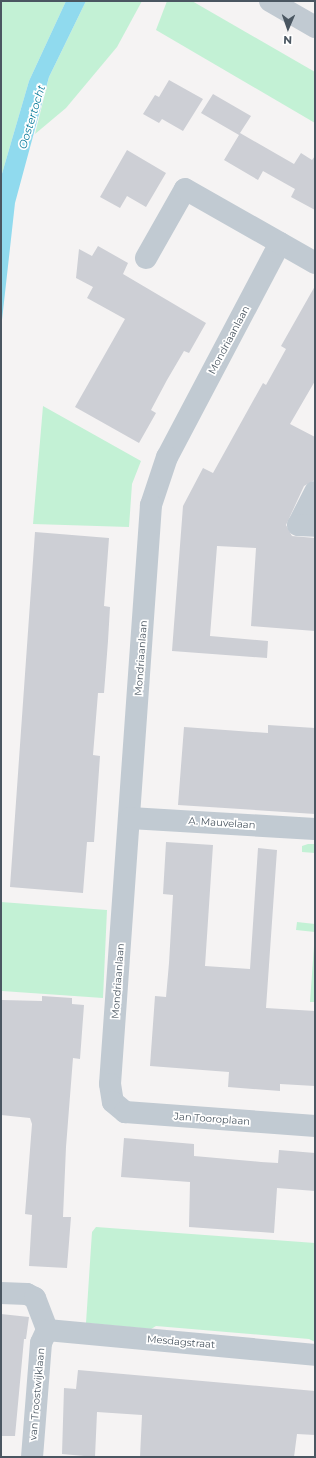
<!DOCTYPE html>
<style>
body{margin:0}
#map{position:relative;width:316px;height:1458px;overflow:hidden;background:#f5f3f3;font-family:Montserrat,sans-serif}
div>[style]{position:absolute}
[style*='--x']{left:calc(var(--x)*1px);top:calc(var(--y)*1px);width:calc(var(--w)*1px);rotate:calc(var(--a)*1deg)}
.green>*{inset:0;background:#c3f1d5}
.water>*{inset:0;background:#90daee}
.building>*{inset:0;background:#cdcfd5}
.minor>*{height:22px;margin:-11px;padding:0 11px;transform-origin:11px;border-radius:11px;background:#c1cad2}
span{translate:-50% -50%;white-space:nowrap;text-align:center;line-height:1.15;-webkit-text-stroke:3.5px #fff;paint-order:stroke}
.street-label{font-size:10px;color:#4a5661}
.water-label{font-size:11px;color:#0c7c9b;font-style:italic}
.frame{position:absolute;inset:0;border:2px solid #4a5661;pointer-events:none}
.north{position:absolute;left:268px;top:8px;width:40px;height:40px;-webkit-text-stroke:3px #fff;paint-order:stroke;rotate:182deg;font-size:11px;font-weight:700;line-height:16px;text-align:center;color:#4a5661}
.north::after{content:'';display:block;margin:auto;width:14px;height:18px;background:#4a5661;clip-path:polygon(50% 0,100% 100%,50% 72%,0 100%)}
</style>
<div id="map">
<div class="green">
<div style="clip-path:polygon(1px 1px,66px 1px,29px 81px,1px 177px)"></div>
<div style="clip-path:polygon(86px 1px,142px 1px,117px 47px,66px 108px,35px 134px,49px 77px)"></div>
<div style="clip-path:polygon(167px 1px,192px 1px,315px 72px,315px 123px,156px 30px)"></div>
<div style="clip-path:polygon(43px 406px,141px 461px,132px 484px,129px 527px,33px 524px)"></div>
<div style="clip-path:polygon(308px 844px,315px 844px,315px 853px,302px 852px,302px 846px)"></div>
<div style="clip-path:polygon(1px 902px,107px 910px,103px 998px,2px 991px,1px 998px)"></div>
<div style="clip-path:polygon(297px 922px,315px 924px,315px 1002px,310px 1002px,315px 932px,296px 930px)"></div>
<div style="clip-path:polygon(96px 1227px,315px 1243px,315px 1342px,309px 1339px,156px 1326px,151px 1329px,86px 1323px,92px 1232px)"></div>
</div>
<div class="water">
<div style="clip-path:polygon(66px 1px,86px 1px,49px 77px,15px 203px,1px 329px,1px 177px,29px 81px)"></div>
</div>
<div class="building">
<div style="clip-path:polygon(169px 80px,203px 99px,183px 131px,162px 119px,159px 123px,143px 114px,155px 95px,159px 97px)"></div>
<div style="clip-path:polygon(213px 94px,251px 116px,240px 133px,294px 164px,301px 153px,312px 160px,315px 156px,315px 210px,291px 197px,295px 189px,263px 171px,258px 180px,224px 160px,239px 135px,201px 113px)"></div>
<div style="clip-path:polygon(127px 150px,166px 173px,146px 207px,127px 196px,120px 208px,100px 197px)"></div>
<div style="clip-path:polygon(98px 246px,128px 263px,123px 274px,206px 323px,189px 353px,184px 351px,167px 380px,151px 410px,156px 413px,139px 443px,75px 407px,125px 319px,87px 298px,93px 287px,76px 278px,79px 249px,92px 256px)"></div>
<div style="clip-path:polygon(315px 286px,315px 381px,290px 424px,315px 437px,315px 480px,304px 486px,286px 525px,292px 536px,315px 538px,315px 631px,251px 626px,256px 548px,217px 546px,210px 636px,268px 641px,267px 658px,172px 651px,183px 506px,203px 468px,213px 473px,263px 383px,266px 385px,286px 349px,281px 346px)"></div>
<div style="clip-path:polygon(35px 532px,109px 538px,104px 606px,110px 607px,108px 641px,104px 693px,98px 693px,93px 755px,100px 756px,94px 842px,87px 842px,83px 893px,10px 887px)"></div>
<div style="clip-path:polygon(268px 725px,315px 728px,315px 814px,178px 805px,184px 727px,268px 733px)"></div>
<div style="clip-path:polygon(166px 842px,213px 845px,205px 966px,250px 969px,258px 848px,277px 850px,266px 1008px,315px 1011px,315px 1086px,280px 1084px,280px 1091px,228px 1087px,229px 1072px,150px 1066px,155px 996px,166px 997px,169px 963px,173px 895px,163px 894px)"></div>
<div style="clip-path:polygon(42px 996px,72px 998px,72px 1004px,84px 1005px,80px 1059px,73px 1058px,66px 1147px,63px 1217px,71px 1217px,67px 1268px,29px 1266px,32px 1215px,25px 1214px,32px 1124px,30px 1118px,1px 1115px,2px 1000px,42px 1001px)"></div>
<div style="clip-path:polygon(124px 1138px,194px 1144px,194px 1156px,261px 1162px,278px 1163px,279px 1150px,315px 1153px,315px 1191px,277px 1188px,274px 1233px,189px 1227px,190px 1182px,121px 1177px)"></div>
<div style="clip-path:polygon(1px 1314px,29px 1317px,26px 1339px,24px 1339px,15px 1436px,1px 1436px)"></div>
<div style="clip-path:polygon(78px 1370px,315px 1391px,315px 1435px,297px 1434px,294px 1457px,140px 1457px,142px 1415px,97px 1412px,95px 1457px,62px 1454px,64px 1388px,76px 1389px)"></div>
</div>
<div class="minor">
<div style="--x:270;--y:1;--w:52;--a:30"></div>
<div style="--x:280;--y:243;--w:242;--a:117.8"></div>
<div style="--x:167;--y:457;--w:51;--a:108.4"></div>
<div style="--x:151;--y:505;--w:580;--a:94.05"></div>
<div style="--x:110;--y:1084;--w:18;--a:81"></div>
<div style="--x:113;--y:1102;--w:16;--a:40"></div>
<div style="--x:125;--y:1112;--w:191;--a:4.2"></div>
<div style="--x:146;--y:258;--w:79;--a:-60.5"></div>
<div style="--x:185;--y:189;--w:150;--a:29.6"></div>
<div style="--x:315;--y:492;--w:37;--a:117"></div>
<div style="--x:298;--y:525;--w:17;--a:3"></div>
<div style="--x:130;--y:818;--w:185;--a:3.4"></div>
<div style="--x:1;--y:1293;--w:26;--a:2"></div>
<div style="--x:27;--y:1294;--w:9;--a:27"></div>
<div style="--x:35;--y:1298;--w:34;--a:69"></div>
<div style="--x:47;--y:1330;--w:14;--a:115"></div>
<div style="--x:41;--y:1343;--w:114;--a:94.5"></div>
<div style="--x:47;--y:1330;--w:269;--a:5.3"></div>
</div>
<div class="street-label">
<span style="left:229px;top:340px;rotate:-62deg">Mondriaanlaan</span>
<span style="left:141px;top:658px;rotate:-86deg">Mondriaanlaan</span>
<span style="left:222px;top:823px;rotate:4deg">A. Mauvelaan</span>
<span style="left:118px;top:981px;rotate:-86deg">Mondriaanlaan</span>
<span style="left:212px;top:1119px;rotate:4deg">Jan Tooroplaan</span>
<span style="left:181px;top:1342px;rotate:5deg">Mesdagstraat</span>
<span style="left:37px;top:1394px;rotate:-85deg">van Troostwijklaan</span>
</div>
<div class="water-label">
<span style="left:32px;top:117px;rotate:-73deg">Oostertocht</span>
</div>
<div class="frame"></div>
<div class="north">N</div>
</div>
